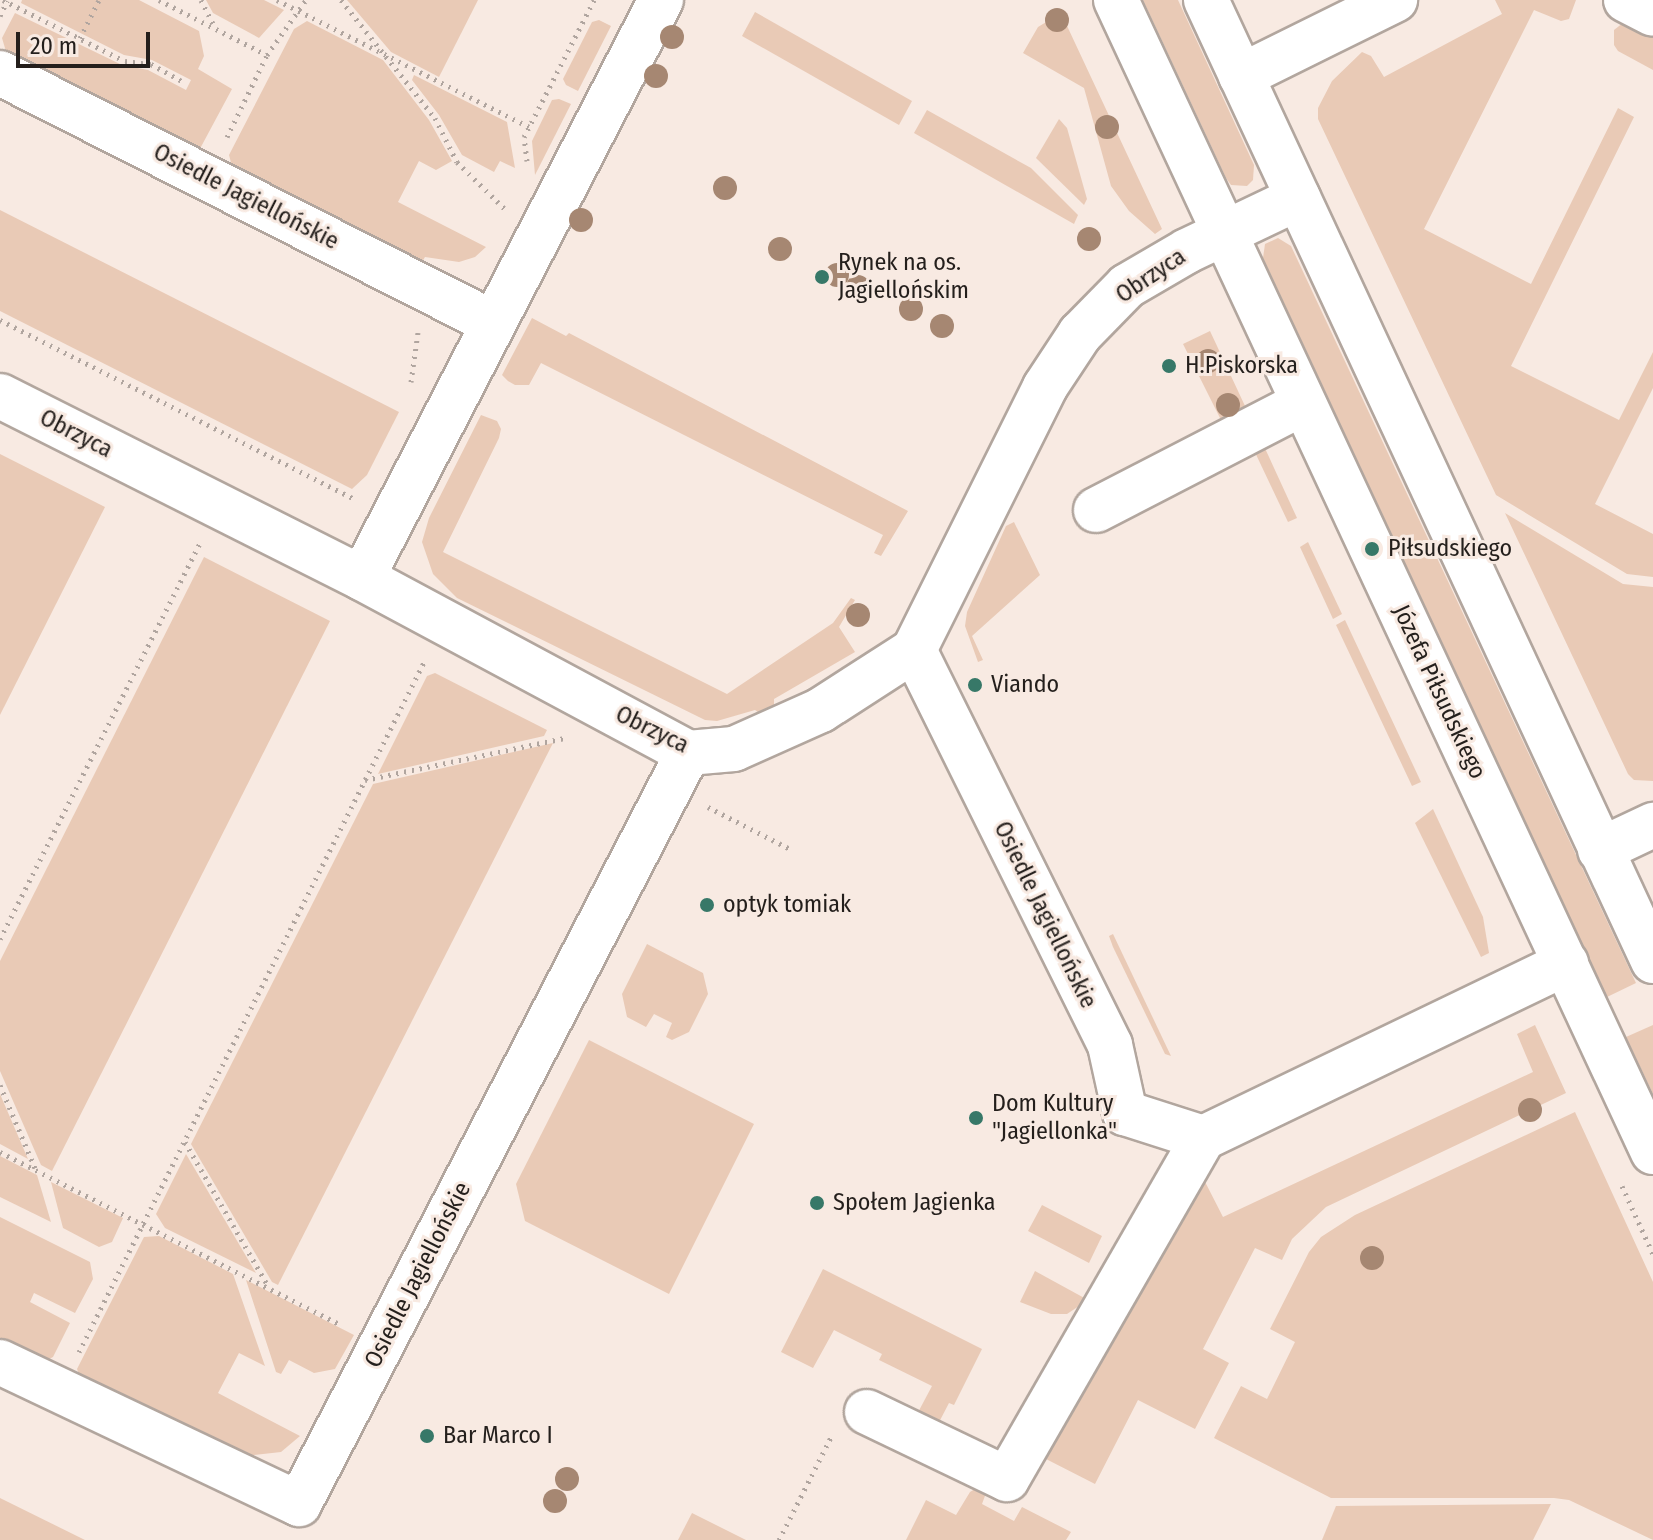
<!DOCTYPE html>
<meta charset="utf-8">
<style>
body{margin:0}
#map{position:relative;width:1653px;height:1540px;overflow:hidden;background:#f8eae2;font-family:"Fira Sans Condensed",sans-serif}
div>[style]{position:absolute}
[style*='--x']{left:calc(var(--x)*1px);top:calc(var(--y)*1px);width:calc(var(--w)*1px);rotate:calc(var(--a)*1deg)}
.green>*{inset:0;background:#e9cab6}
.path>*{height:5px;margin-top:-2.5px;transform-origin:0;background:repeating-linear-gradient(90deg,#b0a59f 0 2px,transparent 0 8px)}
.roads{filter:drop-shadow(2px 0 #b2a69e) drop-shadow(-2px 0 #b2a69e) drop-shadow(0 2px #b2a69e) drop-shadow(0 -2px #b2a69e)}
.minor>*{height:44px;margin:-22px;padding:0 22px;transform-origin:22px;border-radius:22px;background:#fff}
.trees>*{width:24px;height:24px;margin:-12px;border-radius:50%;background:#a68772}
.dots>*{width:22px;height:22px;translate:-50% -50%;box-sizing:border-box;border:4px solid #f8eae2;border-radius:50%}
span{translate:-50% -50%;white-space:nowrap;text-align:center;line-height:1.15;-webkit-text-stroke:6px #f8eae2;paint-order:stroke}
.street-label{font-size:24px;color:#241f1c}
.poi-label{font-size:24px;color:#241f1c}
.left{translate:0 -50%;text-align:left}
.scale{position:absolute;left:16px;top:32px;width:134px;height:36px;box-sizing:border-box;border:4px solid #241f1c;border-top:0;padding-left:10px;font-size:24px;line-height:28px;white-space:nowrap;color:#241f1c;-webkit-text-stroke:6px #f8eae2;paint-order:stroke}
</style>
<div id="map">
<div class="green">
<div style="clip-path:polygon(22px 0,139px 0,199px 31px,204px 56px,198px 69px,232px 89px,195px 158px,10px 65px,2px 38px,15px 13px,122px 65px,148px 70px,186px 90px,191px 80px,152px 60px,124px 55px,21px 3px)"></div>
<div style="clip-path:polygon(206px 0,264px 0,284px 10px,259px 38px,213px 13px)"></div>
<div style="clip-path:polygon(347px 0,478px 0,439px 77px,391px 52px)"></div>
<div style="clip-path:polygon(1143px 0,1178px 0,1254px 165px,1253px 180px,1247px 186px,1231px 185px,1226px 178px)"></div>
<div style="clip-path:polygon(1495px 0,1576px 0,1569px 19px,1561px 21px,1534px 10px,1424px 229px,1531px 284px,1618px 108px,1634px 117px,1511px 366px,1619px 420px,1653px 352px,1653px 388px,1595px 504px,1653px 534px,1653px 577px,1627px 574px,1496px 495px,1318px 119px,1318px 108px,1332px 81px,1362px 52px,1371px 56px,1384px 77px,1502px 14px)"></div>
<div style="clip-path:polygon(755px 12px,912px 101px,899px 125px,742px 36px)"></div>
<div style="clip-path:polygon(1061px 13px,1162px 229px,1155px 234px,1129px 211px,1111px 186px,1084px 88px,1023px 53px,1038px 27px)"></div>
<div style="clip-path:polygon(1628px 19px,1653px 32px,1653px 70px,1618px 51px,1614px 45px,1614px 30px)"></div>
<div style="clip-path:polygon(599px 20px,611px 26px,578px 91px,566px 85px,563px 79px,592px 22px)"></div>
<div style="clip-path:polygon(307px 21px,383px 60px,429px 120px,452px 161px,436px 170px,419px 161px,398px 202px,486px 247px,475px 257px,459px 262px,425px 257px,417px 270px,235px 178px,229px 155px,294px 29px)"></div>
<div style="clip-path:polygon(414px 75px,507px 122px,515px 168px,500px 161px,494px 172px,462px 155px,439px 115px,412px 80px)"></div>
<div style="clip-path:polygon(559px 99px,571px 104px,535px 175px,532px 141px,552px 100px)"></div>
<div style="clip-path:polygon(927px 110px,1031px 168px,1078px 215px,1074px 224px,914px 133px)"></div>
<div style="clip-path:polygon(1059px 119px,1067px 128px,1087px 199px,1084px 205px,1036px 158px)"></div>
<div style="clip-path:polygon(0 210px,399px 412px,367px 475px,352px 489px,0 311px)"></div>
<div style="clip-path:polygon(1278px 238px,1291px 246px,1636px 983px,1607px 997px,1263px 258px,1265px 244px)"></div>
<div style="clip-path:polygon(532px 318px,566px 336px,569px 333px,908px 511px,881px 556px,874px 553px,883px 535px,541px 363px,529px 385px,515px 385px,508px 381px,502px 375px)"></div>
<div style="clip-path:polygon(1210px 331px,1252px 421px,1224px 426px,1183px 344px)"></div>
<div style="clip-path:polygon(481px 415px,497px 421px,501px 429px,499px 438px,443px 552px,727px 694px,833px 623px,851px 598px,855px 600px,839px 627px,855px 652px,774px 699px,774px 716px,768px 719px,755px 710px,717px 721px,705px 720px,457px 598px,433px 574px,422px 542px,429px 518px)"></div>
<div style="clip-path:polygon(1263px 444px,1297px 518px,1288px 522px,1252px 446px)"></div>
<div style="clip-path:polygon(0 454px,105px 507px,0 715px)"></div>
<div style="clip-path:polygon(1505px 513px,1623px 584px,1653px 587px,1653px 781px,1634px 780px,1628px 774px)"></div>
<div style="clip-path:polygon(1014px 522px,1040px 575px,972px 636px,983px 660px,978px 662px,965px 626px,967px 612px,1006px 526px)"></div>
<div style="clip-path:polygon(1308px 542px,1342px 614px,1333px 619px,1300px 547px)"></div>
<div style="clip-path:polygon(204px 557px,330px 621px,52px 1171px,41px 1165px,0 1071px,0 961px)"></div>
<div style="clip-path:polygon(1345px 620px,1421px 782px,1412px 786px,1336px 625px)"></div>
<div style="clip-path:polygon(435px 673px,547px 730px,544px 736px,378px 774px,427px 676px)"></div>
<div style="clip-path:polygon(553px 743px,278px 1285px,272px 1282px,191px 1144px,373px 784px)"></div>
<div style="clip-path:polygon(1433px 809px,1483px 917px,1489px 953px,1481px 957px,1415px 823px)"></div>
<div style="clip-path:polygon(1113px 934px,1171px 1056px,1165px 1054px,1113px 947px,1109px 936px)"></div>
<div style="clip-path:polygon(647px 944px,703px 973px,708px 994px,689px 1032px,672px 1040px,666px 1037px,672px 1023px,654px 1014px,646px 1027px,627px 1017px,622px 994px)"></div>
<div style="clip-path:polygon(1535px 1025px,1566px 1093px,1326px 1207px,1292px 1239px,1282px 1260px,1255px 1248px,1203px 1349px,1229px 1363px,1195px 1429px,1138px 1400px,1095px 1484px,1046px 1459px,1200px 1172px,1223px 1217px,1533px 1072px,1517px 1034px)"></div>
<div style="clip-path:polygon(1653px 1025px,1653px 1094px,1626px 1037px)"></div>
<div style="clip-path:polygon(589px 1040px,754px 1124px,669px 1294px,525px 1221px,516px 1184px)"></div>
<div style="clip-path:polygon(0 1094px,28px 1159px,0 1144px)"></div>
<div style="clip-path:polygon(1575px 1112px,1653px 1282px,1653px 1540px,1569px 1500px,1554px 1498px,1331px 1498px,1214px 1438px,1241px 1386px,1267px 1399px,1295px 1342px,1270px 1329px,1309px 1252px,1321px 1237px,1355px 1215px)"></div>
<div style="clip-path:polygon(186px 1154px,256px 1273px,165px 1228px,156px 1214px)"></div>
<div style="clip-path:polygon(0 1156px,37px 1175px,51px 1222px,0 1197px)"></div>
<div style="clip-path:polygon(51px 1182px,123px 1218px,112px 1242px,99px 1247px,63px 1228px)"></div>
<div style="clip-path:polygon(1042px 1205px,1102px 1236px,1089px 1263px,1028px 1231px)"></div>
<div style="clip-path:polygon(0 1217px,90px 1262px,93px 1279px,75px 1313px,34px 1293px,30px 1302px,70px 1323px,53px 1357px,34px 1367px,0 1350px)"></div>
<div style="clip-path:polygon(159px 1236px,233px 1274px,265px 1366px,239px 1353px,218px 1393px,300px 1436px,281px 1452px,254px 1455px,254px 1472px,87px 1394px,77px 1369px,144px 1237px)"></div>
<div style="clip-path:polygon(823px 1269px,982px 1349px,954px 1405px,949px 1403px,936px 1428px,915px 1418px,932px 1386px,879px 1360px,882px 1354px,834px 1330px,813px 1368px,781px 1352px)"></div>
<div style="clip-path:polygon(1035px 1271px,1088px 1300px,1067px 1314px,1051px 1314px,1020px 1302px)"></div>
<div style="clip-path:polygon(246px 1280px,354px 1335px,335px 1369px,314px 1373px,289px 1360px,281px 1374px,276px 1372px)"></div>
<div style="clip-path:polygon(978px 1487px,986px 1493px,982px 1504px,1014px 1521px,1022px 1507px,1071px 1532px,1066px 1540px,906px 1540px,926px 1500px,956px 1515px,970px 1492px)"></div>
<div style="clip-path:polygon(0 1498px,85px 1540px,0 1540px)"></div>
<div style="clip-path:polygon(1551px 1504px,1533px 1540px,1322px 1540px,1336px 1506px)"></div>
<div style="clip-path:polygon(692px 1513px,746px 1540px,678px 1540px)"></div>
</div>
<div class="path">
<div style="--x:3;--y:0;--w:136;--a:26.6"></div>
<div style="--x:125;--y:61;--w:26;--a:7"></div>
<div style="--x:151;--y:64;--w:38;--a:29"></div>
<div style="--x:159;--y:0;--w:121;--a:27"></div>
<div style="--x:201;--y:0;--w:31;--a:63"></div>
<div style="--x:277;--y:0;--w:282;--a:26.7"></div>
<div style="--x:341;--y:0;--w:151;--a:51.5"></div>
<div style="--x:435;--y:118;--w:49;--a:63.4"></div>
<div style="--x:457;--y:162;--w:67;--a:44.4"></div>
<div style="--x:0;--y:16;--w:17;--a:-65"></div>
<div style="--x:80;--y:38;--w:42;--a:-63.4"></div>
<div style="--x:227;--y:137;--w:91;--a:-64"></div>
<div style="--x:267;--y:55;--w:67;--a:-54.7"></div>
<div style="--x:527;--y:161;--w:24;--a:-97"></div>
<div style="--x:524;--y:137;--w:154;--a:-62.9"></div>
<div style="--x:0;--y:320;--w:395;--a:26.8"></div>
<div style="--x:411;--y:382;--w:50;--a:-82"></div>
<div style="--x:365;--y:780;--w:204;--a:-11.9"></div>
<div style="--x:708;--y:807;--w:94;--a:27.1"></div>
<div style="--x:0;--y:939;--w:444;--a:-63.2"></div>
<div style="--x:0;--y:1085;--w:90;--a:67.1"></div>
<div style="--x:185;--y:1142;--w:166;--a:60"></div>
<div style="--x:0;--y:1152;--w:382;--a:26.9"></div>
<div style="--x:1622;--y:1186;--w:75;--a:65.5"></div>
<div style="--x:79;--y:1352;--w:774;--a:-63.43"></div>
<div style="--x:779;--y:1540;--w:115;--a:-63.2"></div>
</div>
<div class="roads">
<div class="minor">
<div style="--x:1116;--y:0;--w:1271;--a:65.01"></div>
<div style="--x:1206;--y:0;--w:1060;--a:65.05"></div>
<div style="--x:1626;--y:0;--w:30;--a:27"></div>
<div style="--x:0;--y:73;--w:553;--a:26.89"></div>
<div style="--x:1241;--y:76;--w:172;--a:-26.3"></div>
<div style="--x:0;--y:396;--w:405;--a:26.7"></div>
<div style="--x:362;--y:578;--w:370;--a:28.2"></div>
<div style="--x:688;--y:753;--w:46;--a:-5"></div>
<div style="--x:734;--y:749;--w:95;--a:-24.1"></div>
<div style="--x:821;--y:710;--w:111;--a:-32.8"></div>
<div style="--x:914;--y:650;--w:294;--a:-63.5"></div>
<div style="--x:1045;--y:387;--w:64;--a:-56.6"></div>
<div style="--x:1080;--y:334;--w:67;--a:-45.6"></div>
<div style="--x:1127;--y:286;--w:69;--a:-30.3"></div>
<div style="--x:1187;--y:251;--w:123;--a:-25.5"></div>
<div style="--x:1096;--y:510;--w:233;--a:-27.3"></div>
<div style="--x:362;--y:578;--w:651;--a:-62.65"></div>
<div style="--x:914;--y:650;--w:441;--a:63.6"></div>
<div style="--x:1110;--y:1045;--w:70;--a:77.6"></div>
<div style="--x:1125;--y:1113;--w:82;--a:17.8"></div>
<div style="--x:1203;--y:1138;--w:403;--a:-25.7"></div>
<div style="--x:1600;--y:850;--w:59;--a:-25.3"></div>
<div style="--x:0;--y:1362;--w:331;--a:25.4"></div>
<div style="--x:299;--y:1504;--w:846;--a:-62.62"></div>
<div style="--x:867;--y:1412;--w:155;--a:25.6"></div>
<div style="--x:1007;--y:1479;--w:393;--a:-60.1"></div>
</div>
</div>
<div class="trees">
<div style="left:1057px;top:20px"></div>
<div style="left:672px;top:37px"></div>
<div style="left:656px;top:76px"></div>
<div style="left:1107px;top:127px"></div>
<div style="left:725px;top:188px"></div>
<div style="left:581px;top:220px"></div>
<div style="left:1089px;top:239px"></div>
<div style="left:780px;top:249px"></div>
<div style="left:837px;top:275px"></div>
<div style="left:858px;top:287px"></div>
<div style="left:911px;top:309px"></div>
<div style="left:942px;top:326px"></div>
<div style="left:1208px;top:361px"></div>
<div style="left:1228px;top:405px"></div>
<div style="left:858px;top:615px"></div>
<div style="left:1530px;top:1110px"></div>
<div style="left:1372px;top:1258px"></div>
<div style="left:567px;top:1479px"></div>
<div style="left:555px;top:1501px"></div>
</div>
<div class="dots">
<div style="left:822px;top:277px;background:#377868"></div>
<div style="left:1169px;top:366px;background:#377868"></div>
<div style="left:1372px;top:549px;background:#377868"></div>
<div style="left:975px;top:685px;background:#377868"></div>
<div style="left:707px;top:905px;background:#377868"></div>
<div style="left:976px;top:1118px;background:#377868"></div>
<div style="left:817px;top:1203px;background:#377868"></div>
<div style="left:427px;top:1436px;background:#377868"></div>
</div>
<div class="street-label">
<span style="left:246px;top:197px;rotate:27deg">Osiedle Jagiellońskie</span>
<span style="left:1151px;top:276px;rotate:-34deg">Obrzyca</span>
<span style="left:76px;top:434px;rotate:27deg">Obrzyca</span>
<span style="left:1439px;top:692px;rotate:65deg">Józefa Piłsudskiego</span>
<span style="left:652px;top:730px;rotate:26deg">Obrzyca</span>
<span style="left:1045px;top:915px;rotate:64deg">Osiedle Jagiellońskie</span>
<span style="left:418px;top:1275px;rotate:-63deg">Osiedle Jagiellońskie</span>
</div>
<div class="poi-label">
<span class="left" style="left:838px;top:277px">Rynek na os.<br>Jagiellońskim</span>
<span class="left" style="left:1185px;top:366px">H.Piskorska</span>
<span class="left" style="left:1388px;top:549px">Piłsudskiego</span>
<span class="left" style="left:991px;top:685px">Viando</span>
<span class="left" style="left:723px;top:905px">optyk tomiak</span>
<span class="left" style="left:992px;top:1118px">Dom Kultury<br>"Jagiellonka"</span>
<span class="left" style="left:833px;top:1203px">Społem Jagienka</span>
<span class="left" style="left:443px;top:1436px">Bar Marco I</span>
</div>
<div class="scale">20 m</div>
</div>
